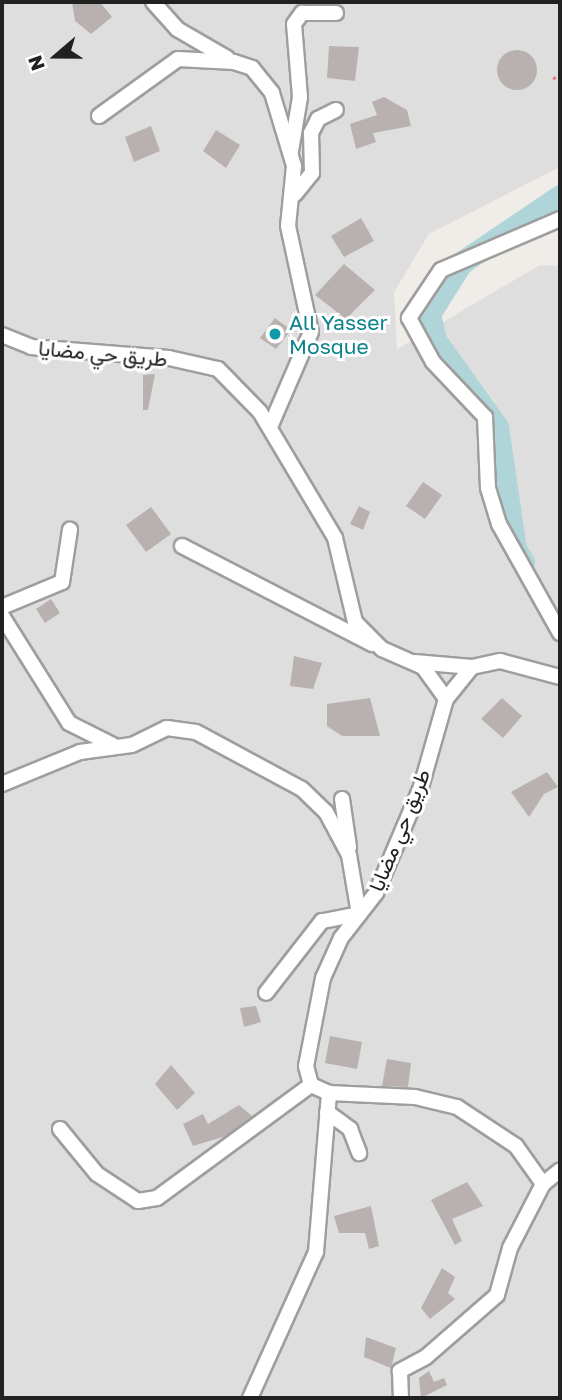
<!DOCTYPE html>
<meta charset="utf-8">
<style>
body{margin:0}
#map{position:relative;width:562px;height:1400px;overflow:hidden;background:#f0ede9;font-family:"Golos Text",Vazirmatn,sans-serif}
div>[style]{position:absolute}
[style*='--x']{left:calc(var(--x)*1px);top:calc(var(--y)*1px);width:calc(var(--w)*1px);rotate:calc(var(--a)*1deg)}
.residential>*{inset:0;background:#dfdede}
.river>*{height:23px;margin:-11.5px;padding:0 11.5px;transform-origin:11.5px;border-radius:11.5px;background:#afd5d8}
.building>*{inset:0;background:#b9b1af}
.round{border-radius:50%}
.path>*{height:2.5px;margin-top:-1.25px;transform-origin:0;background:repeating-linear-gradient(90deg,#ea8086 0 3.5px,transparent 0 7px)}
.roads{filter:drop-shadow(2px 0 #9e9e9e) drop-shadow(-2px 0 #9e9e9e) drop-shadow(0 2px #9e9e9e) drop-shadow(0 -2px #9e9e9e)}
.street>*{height:14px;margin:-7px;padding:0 7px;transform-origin:7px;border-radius:7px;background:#fff}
.dots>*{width:19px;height:19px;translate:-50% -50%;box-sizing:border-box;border:4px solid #fff;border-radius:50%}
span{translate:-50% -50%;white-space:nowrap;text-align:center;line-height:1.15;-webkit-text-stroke:6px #fff;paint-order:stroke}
.culture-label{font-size:21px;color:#0d838f}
.left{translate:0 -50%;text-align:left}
.street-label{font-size:21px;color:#212121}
.frame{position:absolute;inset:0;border:4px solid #212121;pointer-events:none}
.north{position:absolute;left:21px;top:21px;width:70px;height:70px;-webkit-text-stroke:5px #fff;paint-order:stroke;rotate:250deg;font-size:19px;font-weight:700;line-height:28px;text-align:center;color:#212121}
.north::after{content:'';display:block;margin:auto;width:24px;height:32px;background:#212121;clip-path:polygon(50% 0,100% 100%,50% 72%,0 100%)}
</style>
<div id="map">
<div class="residential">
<div style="clip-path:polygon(2px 2px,560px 2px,560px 167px,429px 234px,394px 292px,397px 349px,540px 265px,560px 266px,560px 1398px,2px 1398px)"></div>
</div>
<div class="river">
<div style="--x:523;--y:562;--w:15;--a:-122"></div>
<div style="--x:515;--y:549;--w:123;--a:-98.4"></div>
<div style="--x:497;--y:427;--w:107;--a:-125.5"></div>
<div style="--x:435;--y:340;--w:27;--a:-103"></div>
<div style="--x:429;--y:314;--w:60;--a:-57.9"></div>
<div style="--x:461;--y:263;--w:120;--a:-34.1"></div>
</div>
<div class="building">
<div style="clip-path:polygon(72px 2px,100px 2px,112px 17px,91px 34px,75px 21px)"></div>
<div style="clip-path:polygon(329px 46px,359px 47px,355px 81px,327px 78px)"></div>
<div class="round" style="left:497px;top:50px;width:40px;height:40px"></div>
<div style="clip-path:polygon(384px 97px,407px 110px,411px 126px,373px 133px,376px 142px,356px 149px,350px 124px,377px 115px,372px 102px)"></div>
<div style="clip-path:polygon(151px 126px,160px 151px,134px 162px,125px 137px)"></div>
<div style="clip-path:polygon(216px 130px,240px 145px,226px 168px,203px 151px)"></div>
<div style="clip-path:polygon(361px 218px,374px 241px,344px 257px,331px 236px)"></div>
<div style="clip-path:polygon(344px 264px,375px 290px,346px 319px,315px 295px)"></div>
<div style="clip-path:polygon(275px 318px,291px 330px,276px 349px,260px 338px)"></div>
<div style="clip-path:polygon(155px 374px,148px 410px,143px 410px,143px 375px)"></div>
<div style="clip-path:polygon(423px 482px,442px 495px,425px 519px,406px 506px)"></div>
<div style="clip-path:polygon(359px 506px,370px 512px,363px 530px,350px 524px)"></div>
<div style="clip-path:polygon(151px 507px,171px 534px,146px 552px,126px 525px)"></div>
<div style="clip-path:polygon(51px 599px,60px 613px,45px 623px,36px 609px)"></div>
<div style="clip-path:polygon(294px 656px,322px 663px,313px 689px,290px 686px)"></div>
<div style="clip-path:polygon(370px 698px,380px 736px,342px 736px,327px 726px,327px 704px)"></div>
<div style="clip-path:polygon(502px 698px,522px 716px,503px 738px,481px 719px)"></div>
<div style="clip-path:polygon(547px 772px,558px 787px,544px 794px,529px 817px,511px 792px)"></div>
<div style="clip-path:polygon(256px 1006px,261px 1022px,244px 1027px,240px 1008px)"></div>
<div style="clip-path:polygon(330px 1036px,362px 1042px,357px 1069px,325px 1063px)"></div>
<div style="clip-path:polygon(387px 1059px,411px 1063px,408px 1087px,382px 1086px)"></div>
<div style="clip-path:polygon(171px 1065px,195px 1093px,177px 1110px,155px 1084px)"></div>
<div style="clip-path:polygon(239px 1105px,252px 1116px,226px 1136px,193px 1146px,183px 1124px,203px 1114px,208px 1124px)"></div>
<div style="clip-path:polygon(467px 1182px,483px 1206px,452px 1219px,462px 1241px,455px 1245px,431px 1200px)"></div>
<div style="clip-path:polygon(371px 1206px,379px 1246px,369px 1249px,365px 1233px,339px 1233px,334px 1216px)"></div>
<div style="clip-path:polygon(442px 1268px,455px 1277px,448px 1293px,455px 1299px,430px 1319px,421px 1308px)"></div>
<div style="clip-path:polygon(366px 1337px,396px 1348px,391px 1368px,364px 1357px)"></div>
<div style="clip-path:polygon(429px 1371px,434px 1382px,444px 1378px,447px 1385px,421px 1398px,419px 1378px)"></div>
</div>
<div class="path">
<div style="--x:553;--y:79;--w:9;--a:-41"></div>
</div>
<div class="roads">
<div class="street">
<div style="--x:153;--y:2;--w:36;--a:48"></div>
<div style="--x:177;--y:29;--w:58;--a:30.1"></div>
<div style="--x:99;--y:116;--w:97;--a:-35.8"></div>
<div style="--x:178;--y:59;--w:56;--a:3.1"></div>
<div style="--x:234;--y:62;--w:19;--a:18"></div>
<div style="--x:252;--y:68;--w:32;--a:51"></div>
<div style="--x:272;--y:93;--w:76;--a:73.2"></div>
<div style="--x:294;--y:166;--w:60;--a:95.7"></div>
<div style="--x:288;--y:226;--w:108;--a:77.8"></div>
<div style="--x:311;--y:332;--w:103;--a:113.3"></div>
<div style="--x:291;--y:151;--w:55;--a:-80.5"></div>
<div style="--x:300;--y:97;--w:73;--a:-94.7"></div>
<div style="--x:294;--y:24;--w:14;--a:-54"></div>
<div style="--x:302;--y:13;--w:34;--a:0"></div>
<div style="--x:295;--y:194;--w:27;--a:-51"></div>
<div style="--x:312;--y:173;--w:40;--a:-91.4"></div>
<div style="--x:311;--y:133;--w:16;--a:-63"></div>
<div style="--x:318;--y:119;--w:20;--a:-27"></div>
<div style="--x:560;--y:219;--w:129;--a:156.8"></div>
<div style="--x:441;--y:270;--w:58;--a:123.7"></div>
<div style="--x:409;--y:318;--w:50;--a:61.4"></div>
<div style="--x:433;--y:362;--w:76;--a:46.6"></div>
<div style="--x:485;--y:417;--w:71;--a:87.6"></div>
<div style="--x:488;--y:488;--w:38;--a:73"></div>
<div style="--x:499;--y:524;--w:125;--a:60.8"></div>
<div style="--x:2;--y:335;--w:31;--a:22"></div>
<div style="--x:31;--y:347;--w:138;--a:4.6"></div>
<div style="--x:169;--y:358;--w:50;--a:12.7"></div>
<div style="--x:218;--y:369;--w:60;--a:45.7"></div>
<div style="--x:260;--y:412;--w:147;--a:59.2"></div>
<div style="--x:335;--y:538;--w:86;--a:76.6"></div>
<div style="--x:355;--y:622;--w:38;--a:45"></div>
<div style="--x:382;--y:649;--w:45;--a:23.7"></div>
<div style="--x:423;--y:667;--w:39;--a:54"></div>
<div style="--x:446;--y:699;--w:91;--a:105.9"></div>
<div style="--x:421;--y:787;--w:115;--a:113"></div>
<div style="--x:376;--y:893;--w:57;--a:127.9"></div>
<div style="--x:341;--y:938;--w:44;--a:114.2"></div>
<div style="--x:323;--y:978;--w:90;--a:100.9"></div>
<div style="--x:306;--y:1066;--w:20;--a:75"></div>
<div style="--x:311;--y:1085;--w:20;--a:24"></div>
<div style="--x:329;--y:1093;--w:86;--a:2.7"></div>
<div style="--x:415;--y:1097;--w:43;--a:13.4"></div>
<div style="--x:457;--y:1107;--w:71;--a:33.5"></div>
<div style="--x:516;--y:1146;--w:47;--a:54.6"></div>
<div style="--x:543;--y:1184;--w:72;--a:117.3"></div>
<div style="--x:510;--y:1248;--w:49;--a:105.5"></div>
<div style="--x:497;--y:1295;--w:94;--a:138.9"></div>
<div style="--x:426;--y:1357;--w:30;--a:152"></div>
<div style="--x:400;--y:1371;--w:27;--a:88"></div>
<div style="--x:182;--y:546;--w:214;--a:27.3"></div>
<div style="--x:2;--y:607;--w:65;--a:-22.6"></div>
<div style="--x:62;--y:582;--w:53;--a:-81.3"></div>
<div style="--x:2;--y:616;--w:126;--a:57.9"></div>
<div style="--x:69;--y:723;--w:49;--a:26.6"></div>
<div style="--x:415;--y:662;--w:57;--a:5"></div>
<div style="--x:446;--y:699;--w:41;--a:-50.9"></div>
<div style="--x:472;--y:667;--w:29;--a:-12"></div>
<div style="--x:500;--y:661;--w:62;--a:14.9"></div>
<div style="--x:2;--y:784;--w:84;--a:-22.3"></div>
<div style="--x:80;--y:752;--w:52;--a:-7.7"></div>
<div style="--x:132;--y:745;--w:39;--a:-26"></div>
<div style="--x:167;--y:728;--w:29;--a:8"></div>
<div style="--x:196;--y:732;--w:120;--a:28.3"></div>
<div style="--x:302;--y:789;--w:33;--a:44"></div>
<div style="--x:326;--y:812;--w:49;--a:61.9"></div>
<div style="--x:349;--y:855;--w:60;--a:80.4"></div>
<div style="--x:359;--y:914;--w:38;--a:169"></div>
<div style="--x:322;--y:921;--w:91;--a:127.9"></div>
<div style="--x:342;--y:799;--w:49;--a:81.7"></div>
<div style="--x:327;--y:1112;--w:29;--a:36"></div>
<div style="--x:350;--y:1129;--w:26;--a:69"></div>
<div style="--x:60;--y:1129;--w:58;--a:50.6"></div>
<div style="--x:97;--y:1174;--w:49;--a:33.4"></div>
<div style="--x:138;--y:1201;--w:19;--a:-9"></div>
<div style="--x:157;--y:1198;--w:191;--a:-36.3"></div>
<div style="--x:543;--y:1184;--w:22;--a:-39"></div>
<div style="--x:250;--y:1398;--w:160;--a:-65.7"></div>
<div style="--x:316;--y:1252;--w:160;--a:-85.3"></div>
</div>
</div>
<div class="dots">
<div style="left:275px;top:334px;background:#0f9aa8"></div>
</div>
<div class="culture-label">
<span class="left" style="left:289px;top:334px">All Yasser<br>Mosque</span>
</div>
<div class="street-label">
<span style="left:103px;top:353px;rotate:5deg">طريق حي مضايا</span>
<span style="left:399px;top:830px;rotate:-68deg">طريق حي مضايا</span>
</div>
<div class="frame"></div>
<div class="north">N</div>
</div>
